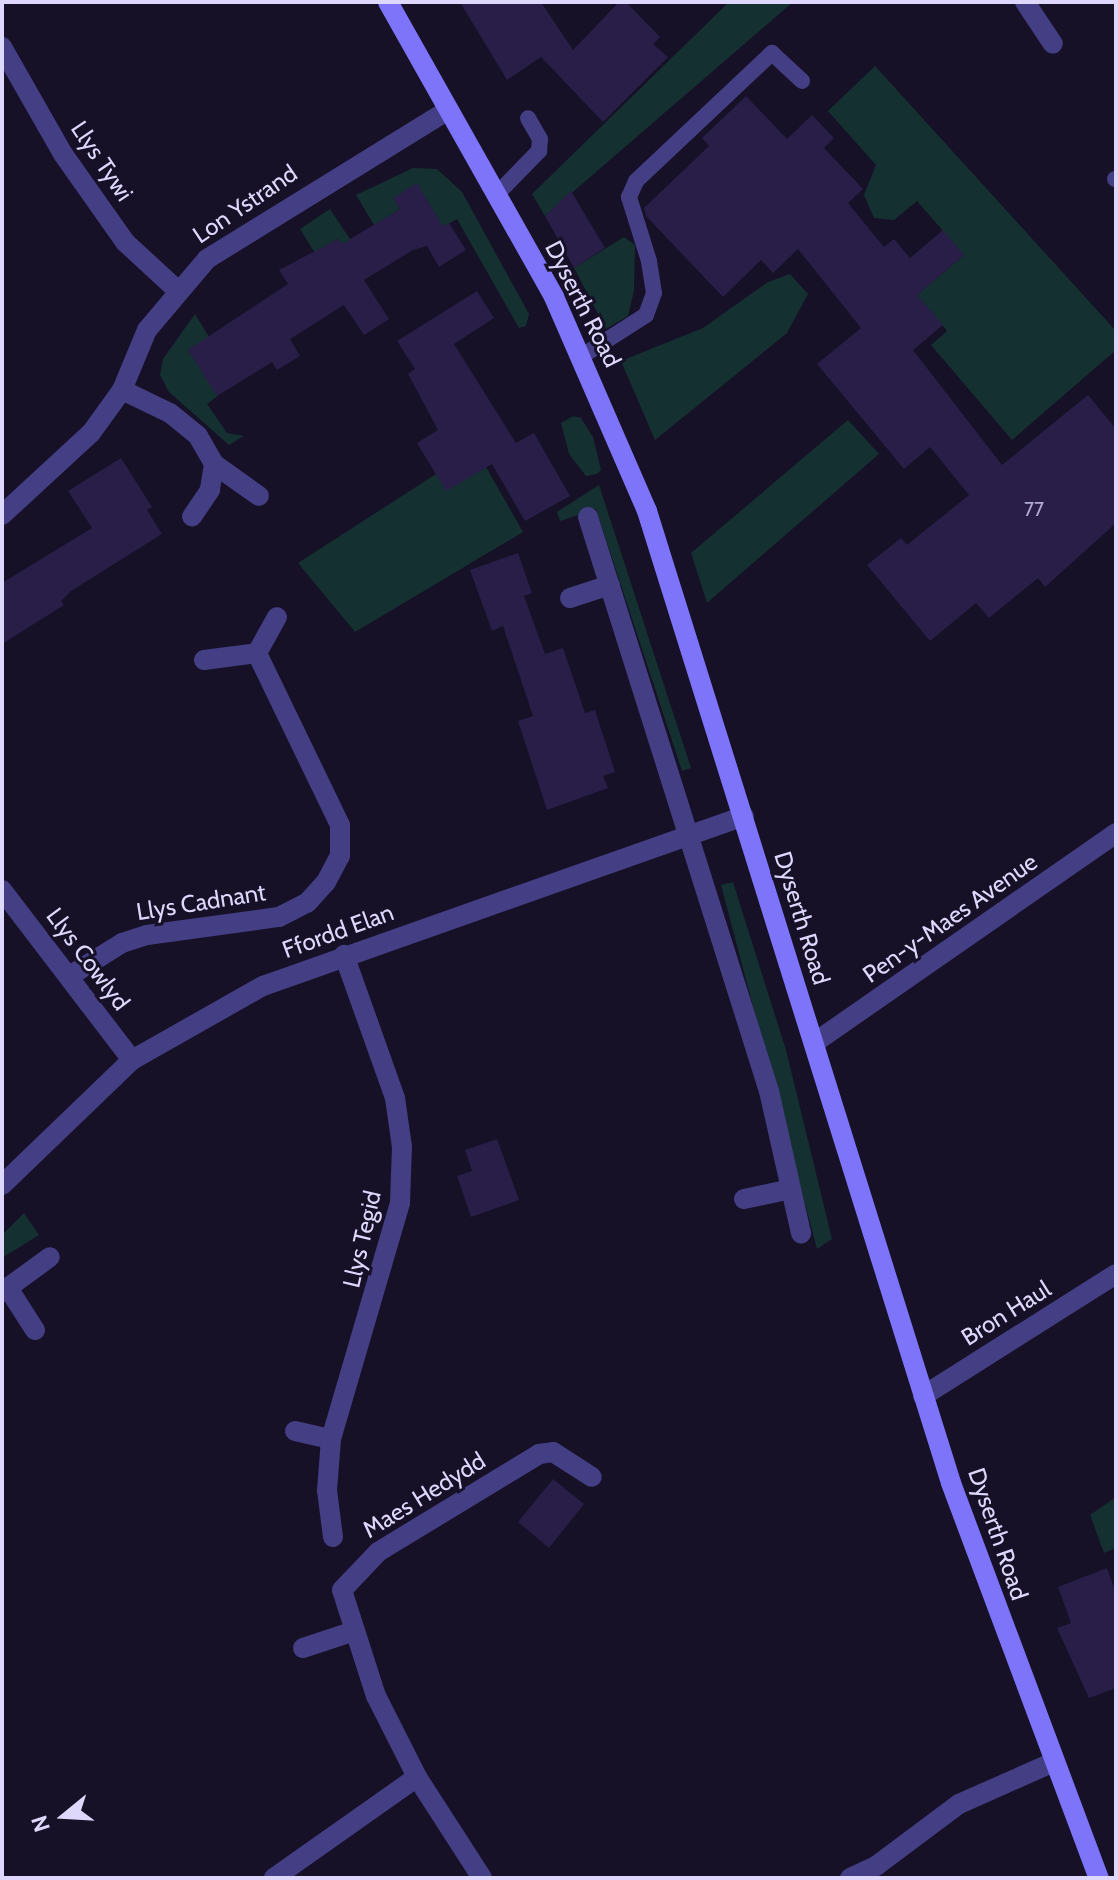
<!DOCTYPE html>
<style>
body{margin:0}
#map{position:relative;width:1118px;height:1880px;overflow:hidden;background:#161127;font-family:Cabin,sans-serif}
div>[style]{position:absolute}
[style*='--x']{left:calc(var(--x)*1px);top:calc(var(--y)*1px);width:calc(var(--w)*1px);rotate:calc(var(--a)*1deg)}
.green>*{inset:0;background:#143031}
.building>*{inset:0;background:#281e47}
.service>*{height:16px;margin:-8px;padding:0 8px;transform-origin:8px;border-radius:8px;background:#443e84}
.minor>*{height:20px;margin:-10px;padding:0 10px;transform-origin:10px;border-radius:10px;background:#443e84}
.tertiary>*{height:20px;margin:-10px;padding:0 10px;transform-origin:10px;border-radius:10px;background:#443e84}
.secondary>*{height:20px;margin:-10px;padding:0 10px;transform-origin:10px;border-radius:10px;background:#7d74f9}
span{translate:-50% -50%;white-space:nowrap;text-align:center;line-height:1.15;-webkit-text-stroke:6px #161127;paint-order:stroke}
.number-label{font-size:20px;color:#b0aad0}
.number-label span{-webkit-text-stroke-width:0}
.street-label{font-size:24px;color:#ded8fd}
.frame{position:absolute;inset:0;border:4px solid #ded8fd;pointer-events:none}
.north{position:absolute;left:24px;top:1776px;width:80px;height:80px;-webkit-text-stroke:6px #161127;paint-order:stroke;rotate:252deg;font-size:22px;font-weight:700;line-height:32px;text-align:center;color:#ded8fd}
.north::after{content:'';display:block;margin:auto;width:28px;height:36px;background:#ded8fd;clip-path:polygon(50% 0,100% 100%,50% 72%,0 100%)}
</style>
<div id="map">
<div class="green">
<div style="clip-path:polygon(729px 2px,793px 2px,545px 216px,532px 194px)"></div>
<div style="clip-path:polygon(875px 66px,1116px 331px,1116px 350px,1012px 440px,931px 345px,947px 331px,917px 295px,964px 255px,917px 201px,894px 220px,874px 218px,864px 195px,876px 165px,828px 111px)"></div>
<div style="clip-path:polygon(413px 168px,437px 169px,462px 192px,529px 314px,526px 326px,519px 328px,457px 219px,443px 227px,417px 184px,393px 198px,400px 209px,374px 225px,356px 195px)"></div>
<div style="clip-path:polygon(330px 209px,354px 245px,346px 250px,338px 239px,315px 253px,300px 229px)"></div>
<div style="clip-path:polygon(624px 237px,635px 245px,634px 291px,628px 316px,606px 329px,574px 268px)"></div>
<div style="clip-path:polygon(790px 274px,808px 294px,787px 333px,655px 440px,621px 361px,703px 328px,768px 282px)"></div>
<div style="clip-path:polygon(195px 314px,209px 337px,188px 350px,218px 396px,207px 404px,227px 433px,244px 436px,229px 445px,169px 392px,160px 375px,163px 359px)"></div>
<div style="clip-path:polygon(573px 416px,581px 418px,593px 437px,601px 470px,597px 474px,586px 476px,569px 454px,561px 423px)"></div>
<div style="clip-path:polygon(848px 420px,879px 454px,707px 603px,691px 553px)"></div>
<div style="clip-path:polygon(486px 467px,523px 532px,355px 632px,298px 563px,436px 474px)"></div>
<div style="clip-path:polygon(599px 485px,691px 768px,682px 771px,596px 509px,560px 521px,557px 512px)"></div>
<div style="clip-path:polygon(733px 882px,786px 1050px,832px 1239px,817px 1249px,721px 885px)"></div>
<div style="clip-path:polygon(24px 1213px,39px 1235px,2px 1258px,2px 1235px)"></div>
<div style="clip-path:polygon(1116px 1497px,1116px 1548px,1104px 1553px,1090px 1515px)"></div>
</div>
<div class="building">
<div style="clip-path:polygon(460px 2px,541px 2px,573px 50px,619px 2px,626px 2px,660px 37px,653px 44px,668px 57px,603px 122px,541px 57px,507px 80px)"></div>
<div style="clip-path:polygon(746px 96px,787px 139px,812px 115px,834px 138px,824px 148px,863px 189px,848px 203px,884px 247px,894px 239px,910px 258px,943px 230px,964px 255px,917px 295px,943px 325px,913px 350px,1002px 465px,1088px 395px,1116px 429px,1116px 523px,1045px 587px,1038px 578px,989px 618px,976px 603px,930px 641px,867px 565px,901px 538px,907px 545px,969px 495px,930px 447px,904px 469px,817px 364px,861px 328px,798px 249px,773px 273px,761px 260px,723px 297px,646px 216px,644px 208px,709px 146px,702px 138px)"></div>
<div style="clip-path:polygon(417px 183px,443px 227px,449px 223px,466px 250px,439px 267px,427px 246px,413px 250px,364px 280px,389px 319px,364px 335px,344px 305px,290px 339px,300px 356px,277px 370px,272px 362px,217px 396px,188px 350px,288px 284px,279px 270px,338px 239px,342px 244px,400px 209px,393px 198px)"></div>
<div style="clip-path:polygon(571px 191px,605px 248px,574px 268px,545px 216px)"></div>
<div style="clip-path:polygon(477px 291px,494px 318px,454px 344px,516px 443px,534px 433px,570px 496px,525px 521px,492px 464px,446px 491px,417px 443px,438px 430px,408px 374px,415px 369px,397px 341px)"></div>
<div style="clip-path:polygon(121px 458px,152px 507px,147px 510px,162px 534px,71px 591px,61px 601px,64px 605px,2px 644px,2px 583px,92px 528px,68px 491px)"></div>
<div style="clip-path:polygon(518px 553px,532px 593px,524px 596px,545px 654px,563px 648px,585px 713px,595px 710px,615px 772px,603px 776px,608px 788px,547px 810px,518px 721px,533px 716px,503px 626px,492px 631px,470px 570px)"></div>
<div style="clip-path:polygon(497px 1139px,519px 1200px,471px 1217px,457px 1176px,472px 1171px,465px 1150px)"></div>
<div style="clip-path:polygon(553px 1479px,584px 1504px,549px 1548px,518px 1522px)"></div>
<div style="clip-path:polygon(1107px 1568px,1116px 1593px,1116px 1688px,1089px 1698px,1057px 1628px,1071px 1623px,1058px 1587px)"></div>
</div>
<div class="service">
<div style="--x:1115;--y:179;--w:1;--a:0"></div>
<div style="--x:496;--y:195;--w:62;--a:-45.7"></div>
<div style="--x:539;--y:151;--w:12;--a:-85"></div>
<div style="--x:540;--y:139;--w:24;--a:-120"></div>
<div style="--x:582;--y:356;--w:76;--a:-32.6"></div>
<div style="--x:646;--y:315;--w:23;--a:-70"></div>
<div style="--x:654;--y:293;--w:32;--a:-99"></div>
<div style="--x:649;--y:261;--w:67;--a:-107.4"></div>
<div style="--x:629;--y:197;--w:17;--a:-66"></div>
<div style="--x:636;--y:181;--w:187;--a:-43.3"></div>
<div style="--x:772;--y:53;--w:41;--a:43"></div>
</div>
<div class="minor">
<div style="--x:1025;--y:2;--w:50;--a:56.3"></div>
<div style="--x:2;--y:47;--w:123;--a:60.3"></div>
<div style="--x:63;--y:154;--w:108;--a:54.8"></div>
<div style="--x:125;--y:242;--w:71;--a:42.7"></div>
<div style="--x:122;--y:390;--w:53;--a:25.6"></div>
<div style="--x:170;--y:413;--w:36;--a:39"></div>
<div style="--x:198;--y:436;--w:32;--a:60"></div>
<div style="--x:214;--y:464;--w:26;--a:99"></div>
<div style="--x:210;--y:490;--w:32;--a:124"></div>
<div style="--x:214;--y:464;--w:55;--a:35.4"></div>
<div style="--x:2;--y:515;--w:121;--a:-42.7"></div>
<div style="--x:91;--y:433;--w:53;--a:-54.2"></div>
<div style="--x:122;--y:390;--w:65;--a:-67.4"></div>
<div style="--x:147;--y:330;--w:93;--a:-49.8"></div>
<div style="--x:207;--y:259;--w:283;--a:-31.7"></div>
<div style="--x:588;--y:517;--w:602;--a:72.5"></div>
<div style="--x:769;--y:1091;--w:146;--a:77.3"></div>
<div style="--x:570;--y:598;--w:42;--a:-18"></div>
<div style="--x:204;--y:660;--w:53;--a:-7.5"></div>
<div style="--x:257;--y:653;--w:41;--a:-60.9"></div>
<div style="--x:2;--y:890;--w:214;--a:52.6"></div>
<div style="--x:71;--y:975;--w:60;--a:-32.1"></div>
<div style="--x:122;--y:943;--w:26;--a:-18"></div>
<div style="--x:147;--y:935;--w:133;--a:-7.8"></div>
<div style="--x:279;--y:917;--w:31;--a:-27"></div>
<div style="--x:307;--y:903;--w:28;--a:-48"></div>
<div style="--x:326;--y:882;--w:30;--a:-62"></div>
<div style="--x:340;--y:856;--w:31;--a:-90"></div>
<div style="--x:340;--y:825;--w:191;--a:-115.8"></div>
<div style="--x:2;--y:1185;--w:180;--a:-43.9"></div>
<div style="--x:132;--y:1060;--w:150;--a:-29.5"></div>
<div style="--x:263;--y:986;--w:510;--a:-19.46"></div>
<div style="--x:744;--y:1199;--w:48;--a:-12"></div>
<div style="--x:8;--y:1288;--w:50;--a:57.3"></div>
<div style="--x:2;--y:1292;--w:59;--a:-36.1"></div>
<div style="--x:923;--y:1396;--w:228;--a:-32.3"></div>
<div style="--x:295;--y:1431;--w:37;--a:13"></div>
<div style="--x:333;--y:1537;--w:47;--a:-97.3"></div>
<div style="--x:327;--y:1490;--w:51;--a:-85.5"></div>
<div style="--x:331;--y:1439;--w:246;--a:-73.7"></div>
<div style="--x:400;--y:1203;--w:56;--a:-88"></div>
<div style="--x:402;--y:1147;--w:49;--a:-98.1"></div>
<div style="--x:395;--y:1098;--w:152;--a:-109.6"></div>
<div style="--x:303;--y:1648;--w:51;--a:-18.4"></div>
<div style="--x:274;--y:1878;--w:175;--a:-35.2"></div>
<div style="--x:482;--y:1878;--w:120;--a:-122.8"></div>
<div style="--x:417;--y:1777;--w:91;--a:-116.8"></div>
<div style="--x:376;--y:1696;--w:111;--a:-107.8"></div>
<div style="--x:342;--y:1590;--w:52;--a:-46.5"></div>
<div style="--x:378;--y:1552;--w:188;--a:-31.3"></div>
<div style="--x:539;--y:1454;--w:14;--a:-8"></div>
<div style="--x:553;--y:1452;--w:46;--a:32.7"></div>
<div style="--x:850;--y:1878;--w:29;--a:-25"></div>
<div style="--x:876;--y:1866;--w:104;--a:-36.8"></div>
<div style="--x:959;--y:1804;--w:104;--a:-23.9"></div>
</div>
<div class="tertiary">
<div style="--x:814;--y:1043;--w:368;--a:-34.8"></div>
</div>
<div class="secondary">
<div style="--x:388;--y:2;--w:338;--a:60.6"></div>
<div style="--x:554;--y:297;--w:233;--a:66.5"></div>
<div style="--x:647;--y:511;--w:1018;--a:72.63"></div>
<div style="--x:951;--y:1483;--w:422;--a:69.5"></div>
</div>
<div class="number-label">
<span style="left:1034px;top:509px">77</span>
</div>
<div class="street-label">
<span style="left:102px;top:161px;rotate:56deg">Llys Tywi</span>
<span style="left:245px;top:204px;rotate:-34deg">Lon Ystrand</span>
<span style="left:583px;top:304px;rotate:63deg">Dyserth Road</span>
<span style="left:201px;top:902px;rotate:-9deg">Llys Cadnant</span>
<span style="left:802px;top:918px;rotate:73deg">Dyserth Road</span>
<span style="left:950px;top:918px;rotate:-35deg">Pen-y-Maes Avenue</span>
<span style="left:338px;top:931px;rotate:-20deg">Ffordd Elan</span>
<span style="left:88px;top:959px;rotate:53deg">Llys Cowlyd</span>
<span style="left:362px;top:1239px;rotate:-77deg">Llys Tegid</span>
<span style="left:1006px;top:1313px;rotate:-32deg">Bron Haul</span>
<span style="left:424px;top:1495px;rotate:-32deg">Maes Hedydd</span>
<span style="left:998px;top:1534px;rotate:71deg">Dyserth Road</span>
</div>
<div class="frame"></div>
<div class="north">N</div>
</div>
